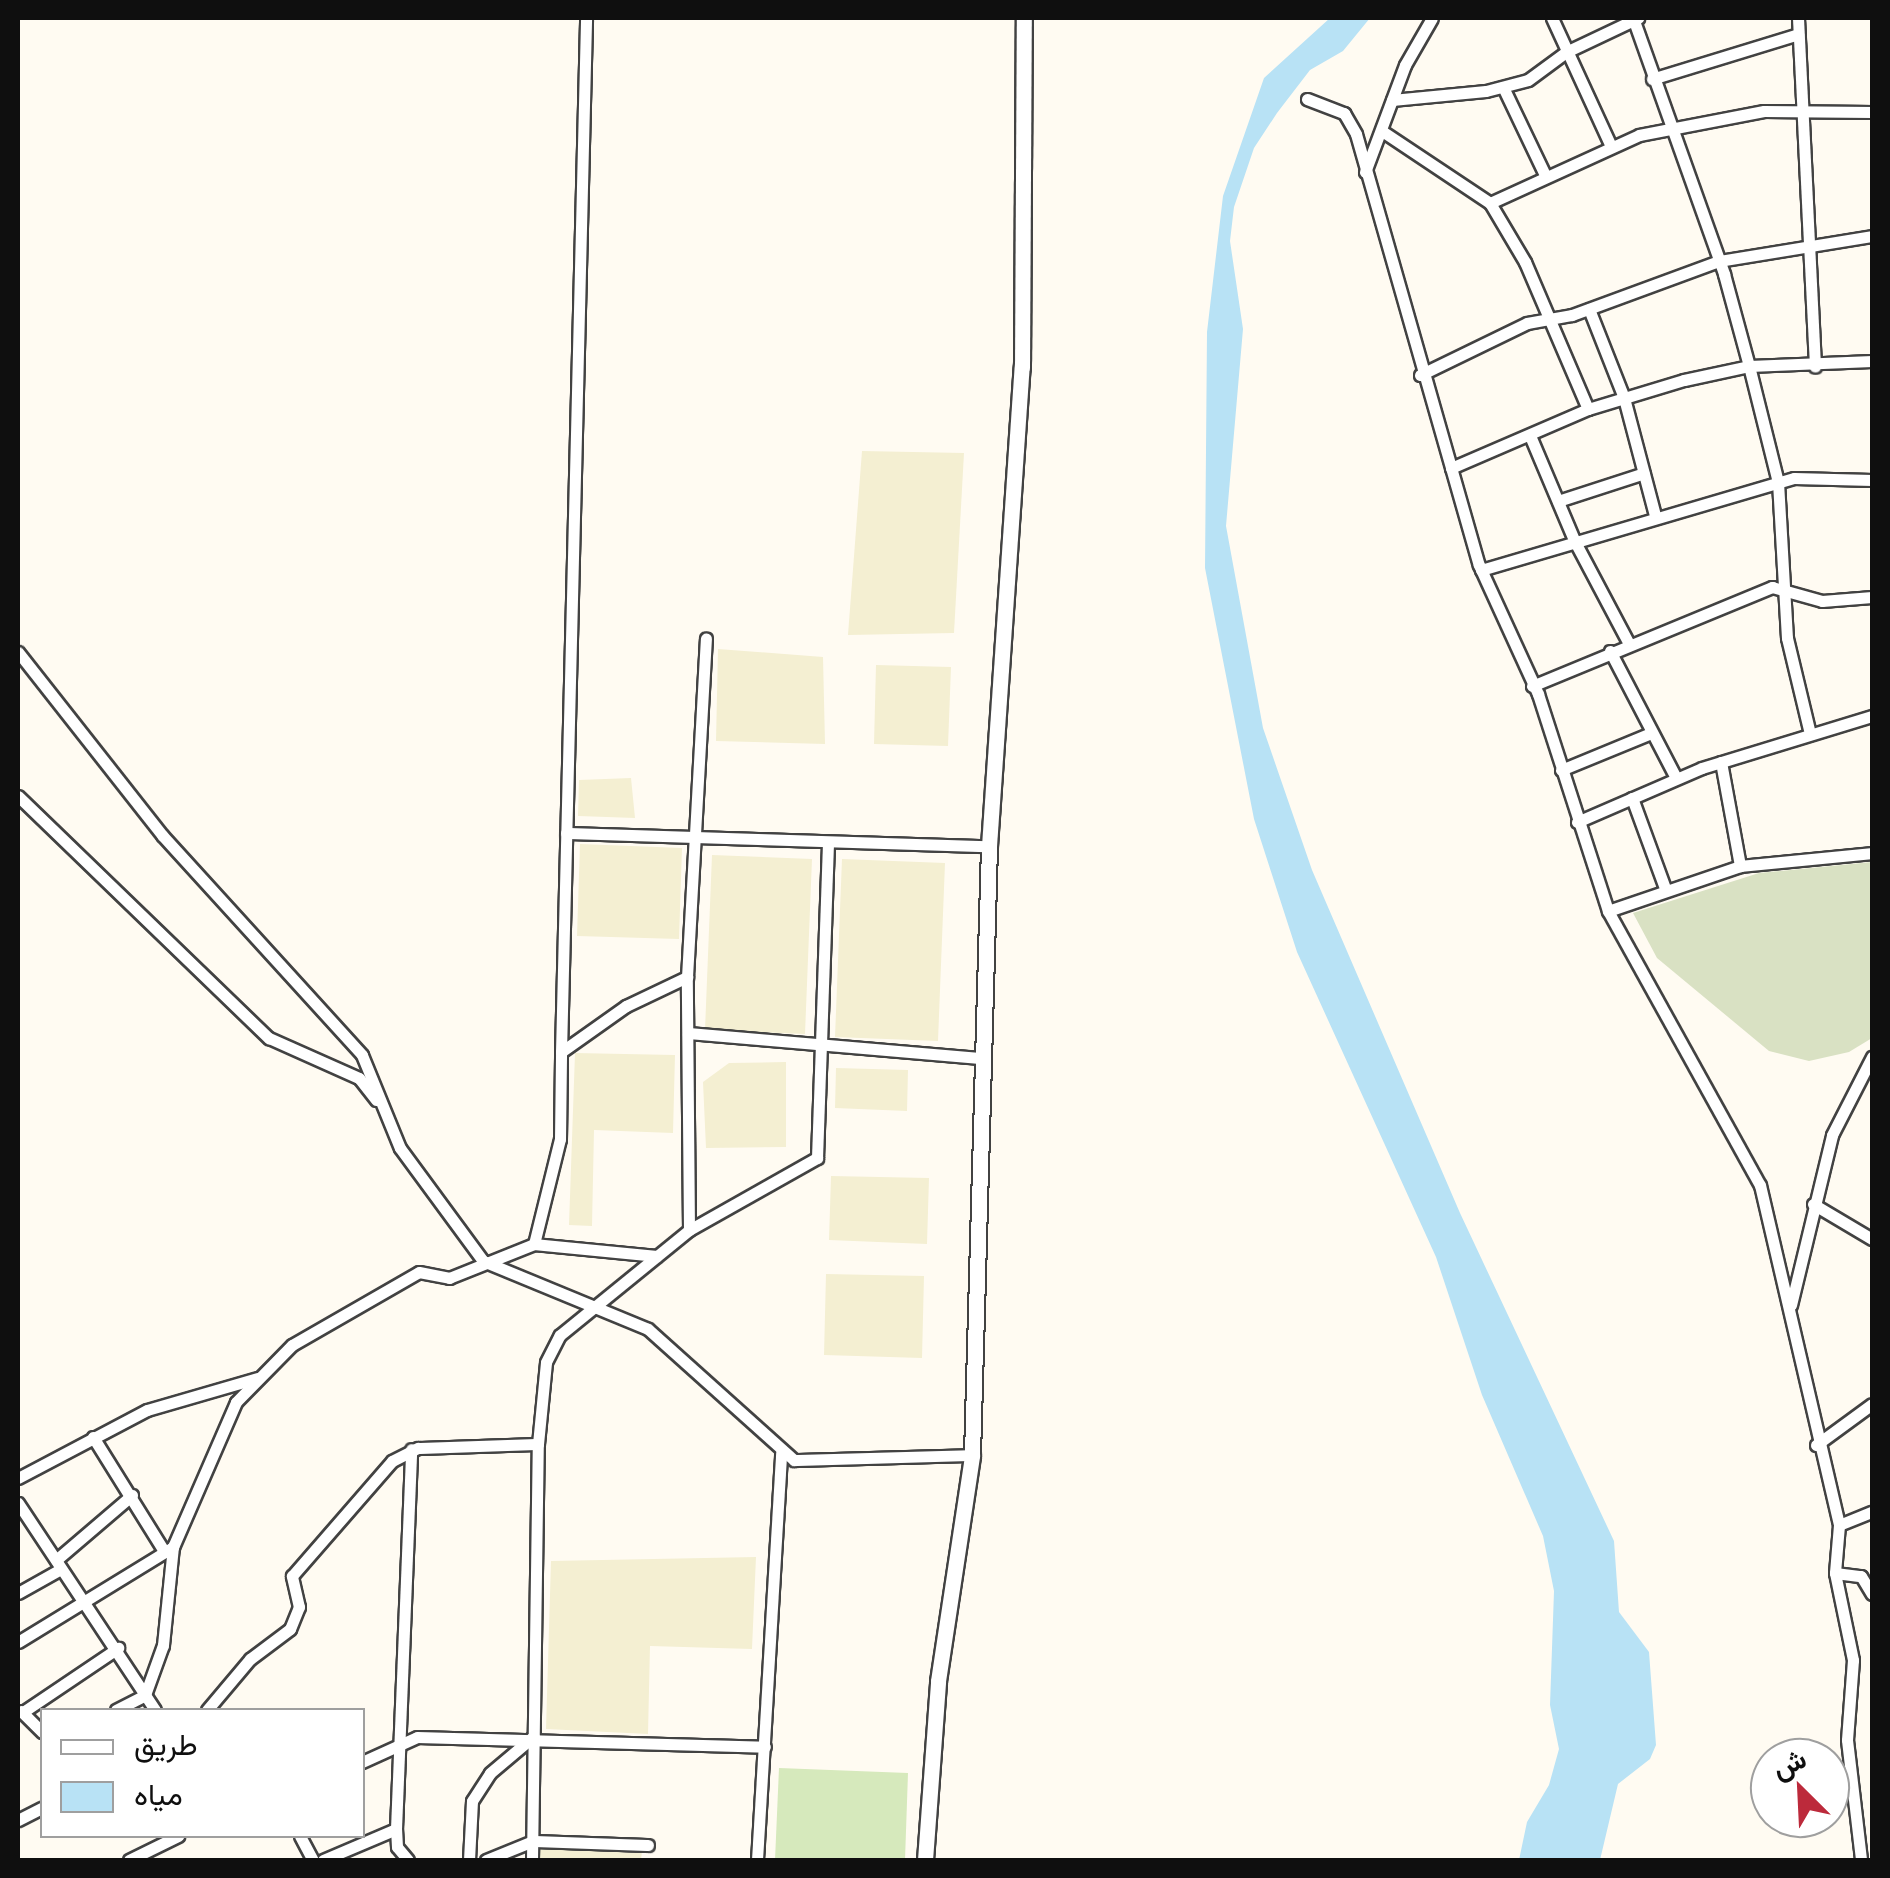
<!DOCTYPE html>
<meta charset="utf-8">
<style>
body{margin:0}
#map{position:relative;width:1890px;height:1878px;overflow:hidden;background:#fffbf2;font-family:"Noto Serif",Vazirmatn,serif}
div>[style]{position:absolute}
[style*='--x']{left:calc(var(--x)*1px);top:calc(var(--y)*1px);width:calc(var(--w)*1px);rotate:calc(var(--a)*1deg)}
.farmland>*{inset:0;background:#f4efd2}
.green>*{inset:0;background:#d6e9bc}
.cemetery>*{inset:0;background:#d9e1c3}
.water>*{inset:0;background:#b8e2f5}
.roads{filter:drop-shadow(2px 0 #424242) drop-shadow(-2px 0 #424242) drop-shadow(0 2px #424242) drop-shadow(0 -2px #424242)}
.minor>*{height:11px;margin:-5.5px;padding:0 5.5px;transform-origin:5.5px;border-radius:5.5px;background:#fff}
.tertiary>*{height:15px;margin:-7.5px;padding:0 7.5px;transform-origin:7.5px;border-radius:7.5px;background:#fff}
span{translate:-50% -50%;white-space:nowrap;text-align:center;line-height:1.15;-webkit-text-stroke:10px #fff;paint-order:stroke}
.frame{position:absolute;inset:0;border:20px solid #0f0f0f;pointer-events:none}
.legend{position:absolute;left:40px;top:1708px;width:325px;height:130px;box-sizing:border-box;background:#fff;border:2px solid #9f9f9f;margin:0;padding:12px 18px;list-style:none;font-size:30px;color:#0f0f0f}
.legend li{display:flex;align-items:center;gap:20px;height:50px}
.legend b{width:50px;border:2px solid #9f9f9f}
.north{position:absolute;left:1750px;top:1738px;width:100px;height:100px;box-sizing:border-box;background:#fff;border:2px solid #9f9f9f;border-radius:50%;rotate:336deg;font-size:28px;font-weight:700;line-height:40px;text-align:center;color:#0f0f0f}
.north::after{content:'';display:block;margin:auto;width:35px;height:45px;background:#bc2a3b;clip-path:polygon(50% 0,100% 100%,50% 72%,0 100%)}
</style>
<div id="map">
<div class="farmland">
<div style="clip-path:polygon(862px 451px,964px 453px,954px 633px,848px 635px)"></div>
<div style="clip-path:polygon(718px 649px,823px 657px,825px 744px,716px 741px)"></div>
<div style="clip-path:polygon(876px 665px,951px 667px,948px 746px,874px 744px)"></div>
<div style="clip-path:polygon(631px 778px,635px 818px,578px 816px,579px 780px)"></div>
<div style="clip-path:polygon(580px 844px,682px 848px,679px 939px,577px 936px)"></div>
<div style="clip-path:polygon(712px 855px,812px 859px,805px 1034px,705px 1030px)"></div>
<div style="clip-path:polygon(842px 859px,945px 863px,938px 1041px,835px 1037px)"></div>
<div style="clip-path:polygon(575px 1053px,675px 1055px,673px 1133px,594px 1130px,592px 1226px,569px 1225px)"></div>
<div style="clip-path:polygon(786px 1062px,786px 1147px,706px 1148px,703px 1082px,729px 1063px)"></div>
<div style="clip-path:polygon(836px 1068px,908px 1070px,907px 1111px,835px 1108px)"></div>
<div style="clip-path:polygon(831px 1176px,929px 1178px,927px 1244px,829px 1240px)"></div>
<div style="clip-path:polygon(826px 1274px,924px 1276px,922px 1358px,824px 1355px)"></div>
<div style="clip-path:polygon(756px 1557px,752px 1649px,650px 1646px,648px 1734px,546px 1729px,551px 1561px)"></div>
<div style="clip-path:polygon(540px 1847px,642px 1851px,641px 1860px,539px 1860px)"></div>
</div>
<div class="green">
<div style="clip-path:polygon(779px 1768px,908px 1773px,905px 1860px,775px 1860px)"></div>
</div>
<div class="cemetery">
<div style="clip-path:polygon(1872px 862px,1872px 1038px,1849px 1052px,1809px 1061px,1769px 1051px,1657px 958px,1633px 913px,1759px 873px)"></div>
</div>
<div class="water">
<div style="clip-path:polygon(1330px 18px,1370px 18px,1343px 51px,1310px 70px,1277px 113px,1254px 148px,1234px 207px,1230px 241px,1243px 329px,1226px 526px,1263px 728px,1312px 870px,1460px 1213px,1614px 1541px,1619px 1612px,1649px 1652px,1656px 1745px,1650px 1759px,1618px 1784px,1600px 1860px,1519px 1860px,1527px 1822px,1549px 1785px,1559px 1749px,1550px 1705px,1554px 1591px,1543px 1536px,1482px 1395px,1436px 1257px,1297px 952px,1254px 819px,1205px 568px,1207px 332px,1223px 196px,1264px 78px)"></div>
</div>
<div class="roads">
<div class="minor">
<div style="--x:1552;--y:18;--w:141;--a:65.3"></div>
<div style="--x:1633;--y:18;--w:272;--a:70.4"></div>
<div style="--x:1724;--y:274;--w:95;--a:74.8"></div>
<div style="--x:1749;--y:366;--w:120;--a:76"></div>
<div style="--x:1778;--y:482;--w:156;--a:86.7"></div>
<div style="--x:1787;--y:638;--w:99;--a:76.5"></div>
<div style="--x:1798;--y:18;--w:349;--a:87.2"></div>
<div style="--x:1652;--y:79;--w:153;--a:-17.1"></div>
<div style="--x:1503;--y:87;--w:98;--a:64.5"></div>
<div style="--x:1307;--y:99;--w:40;--a:21"></div>
<div style="--x:1344;--y:113;--w:24;--a:60"></div>
<div style="--x:1356;--y:134;--w:448;--a:74.1"></div>
<div style="--x:1479;--y:565;--w:142;--a:65.4"></div>
<div style="--x:1538;--y:694;--w:228;--a:72.1"></div>
<div style="--x:1608;--y:911;--w:313;--a:61"></div>
<div style="--x:1760;--y:1185;--w:349;--a:76.9"></div>
<div style="--x:1839;--y:1525;--w:48;--a:94.8"></div>
<div style="--x:1835;--y:1573;--w:89;--a:78.3"></div>
<div style="--x:1853;--y:1660;--w:80;--a:94.3"></div>
<div style="--x:1847;--y:1740;--w:121;--a:83.3"></div>
<div style="--x:1392;--y:100;--w:94;--a:-5.5"></div>
<div style="--x:1486;--y:91;--w:43;--a:-14.7"></div>
<div style="--x:1528;--y:80;--w:47;--a:-36.4"></div>
<div style="--x:1566;--y:52;--w:80;--a:-25.3"></div>
<div style="--x:1382;--y:131;--w:130;--a:33.7"></div>
<div style="--x:1490;--y:203;--w:69;--a:59.3"></div>
<div style="--x:1525;--y:262;--w:160;--a:66.8"></div>
<div style="--x:1365;--y:172;--w:114;--a:-69.5"></div>
<div style="--x:1405;--y:65;--w:54;--a:-60.1"></div>
<div style="--x:1490;--y:203;--w:164;--a:-24.5"></div>
<div style="--x:1639;--y:135;--w:127;--a:-10.9"></div>
<div style="--x:1764;--y:111;--w:108;--a:0.5"></div>
<div style="--x:1589;--y:309;--w:96;--a:68.5"></div>
<div style="--x:1624;--y:398;--w:121;--a:75.2"></div>
<div style="--x:1420;--y:375;--w:119;--a:-25.9"></div>
<div style="--x:1527;--y:323;--w:46;--a:-10.1"></div>
<div style="--x:1572;--y:315;--w:157;--a:-20.2"></div>
<div style="--x:1719;--y:261;--w:155;--a:-9.3"></div>
<div style="--x:1531;--y:438;--w:111;--a:67.1"></div>
<div style="--x:1574;--y:540;--w:118;--a:62.1"></div>
<div style="--x:1451;--y:468;--w:149;--a:-23.3"></div>
<div style="--x:1588;--y:409;--w:100;--a:-16.8"></div>
<div style="--x:1684;--y:380;--w:66;--a:-12.2"></div>
<div style="--x:1749;--y:366;--w:123;--a:-2.3"></div>
<div style="--x:1558;--y:501;--w:90;--a:-18"></div>
<div style="--x:1481;--y:570;--w:326;--a:-16.4"></div>
<div style="--x:1794;--y:478;--w:78;--a:1.5"></div>
<div style="--x:1610;--y:651;--w:143;--a:62.5"></div>
<div style="--x:18;--y:652;--w:233;--a:51.8"></div>
<div style="--x:162;--y:835;--w:297;--a:47.7"></div>
<div style="--x:362;--y:1055;--w:100;--a:67.8"></div>
<div style="--x:400;--y:1148;--w:140;--a:53.7"></div>
<div style="--x:483;--y:1261;--w:178;--a:22.4"></div>
<div style="--x:648;--y:1329;--w:196;--a:41.9"></div>
<div style="--x:794;--y:1460;--w:178;--a:-1.6"></div>
<div style="--x:1532;--y:686;--w:260;--a:-22.4"></div>
<div style="--x:1772;--y:587;--w:52;--a:15.6"></div>
<div style="--x:1822;--y:601;--w:50;--a:-4.6"></div>
<div style="--x:1721;--y:762;--w:106;--a:79.6"></div>
<div style="--x:1561;--y:770;--w:97;--a:-22.3"></div>
<div style="--x:18;--y:796;--w:349;--a:44"></div>
<div style="--x:269;--y:1038;--w:98;--a:24"></div>
<div style="--x:359;--y:1078;--w:28;--a:52"></div>
<div style="--x:1632;--y:798;--w:96;--a:69.9"></div>
<div style="--x:1577;--y:822;--w:136;--a:-23.4"></div>
<div style="--x:1702;--y:768;--w:178;--a:-17"></div>
<div style="--x:566;--y:833;--w:423;--a:1.8"></div>
<div style="--x:1608;--y:911;--w:139;--a:-18.8"></div>
<div style="--x:1740;--y:866;--w:133;--a:-5.6"></div>
<div style="--x:688;--y:1033;--w:293;--a:4.9"></div>
<div style="--x:561;--y:1052;--w:1034;--a:-88.61"></div>
<div style="--x:1813;--y:1204;--w:69;--a:30.7"></div>
<div style="--x:689;--y:1230;--w:253;--a:-90.5"></div>
<div style="--x:687;--y:977;--w:339;--a:-86.8"></div>
<div style="--x:534;--y:1244;--w:108;--a:-76.1"></div>
<div style="--x:560;--y:1139;--w:87;--a:-89.3"></div>
<div style="--x:561;--y:1052;--w:80;--a:-35.3"></div>
<div style="--x:626;--y:1006;--w:68;--a:-25.4"></div>
<div style="--x:1791;--y:1305;--w:175;--a:-76.4"></div>
<div style="--x:1832;--y:1135;--w:88;--a:-62.9"></div>
<div style="--x:93;--y:1437;--w:134;--a:58.1"></div>
<div style="--x:1816;--y:1445;--w:69;--a:-36.2"></div>
<div style="--x:18;--y:1478;--w:146;--a:-27.8"></div>
<div style="--x:147;--y:1410;--w:115;--a:-16.2"></div>
<div style="--x:18;--y:1503;--w:248;--a:56.5"></div>
<div style="--x:1839;--y:1525;--w:35;--a:-22"></div>
<div style="--x:56;--y:1560;--w:100;--a:-40.5"></div>
<div style="--x:1835;--y:1573;--w:26;--a:7"></div>
<div style="--x:1861;--y:1576;--w:21;--a:59"></div>
<div style="--x:18;--y:1593;--w:47;--a:-29.3"></div>
<div style="--x:18;--y:1642;--w:182;--a:-31.5"></div>
<div style="--x:173;--y:1547;--w:158;--a:-66.5"></div>
<div style="--x:236;--y:1402;--w:80;--a:-45.5"></div>
<div style="--x:292;--y:1345;--w:146;--a:-29.9"></div>
<div style="--x:419;--y:1272;--w:31;--a:11"></div>
<div style="--x:449;--y:1278;--w:92;--a:-21.8"></div>
<div style="--x:534;--y:1244;--w:123;--a:5.6"></div>
<div style="--x:116;--y:1710;--w:33;--a:-27"></div>
<div style="--x:145;--y:1695;--w:53;--a:-70.2"></div>
<div style="--x:163;--y:1645;--w:99;--a:-84.2"></div>
<div style="--x:207;--y:1710;--w:67;--a:-49.9"></div>
<div style="--x:250;--y:1659;--w:50;--a:-36.9"></div>
<div style="--x:290;--y:1629;--w:24;--a:-68"></div>
<div style="--x:299;--y:1607;--w:32;--a:-103"></div>
<div style="--x:292;--y:1576;--w:152;--a:-49"></div>
<div style="--x:392;--y:1461;--w:29;--a:-27"></div>
<div style="--x:418;--y:1448;--w:120;--a:-1.9"></div>
<div style="--x:21;--y:1711;--w:30;--a:45"></div>
<div style="--x:23;--y:1712;--w:115;--a:-34"></div>
<div style="--x:362;--y:1762;--w:60;--a:-24.4"></div>
<div style="--x:417;--y:1737;--w:348;--a:1.6"></div>
<div style="--x:18;--y:1820;--w:27;--a:-27"></div>
<div style="--x:300;--y:1836;--w:27;--a:62"></div>
<div style="--x:129;--y:1860;--w:55;--a:-26.1"></div>
<div style="--x:323;--y:1860;--w:79;--a:-23"></div>
<div style="--x:408;--y:1860;--w:17;--a:-130"></div>
<div style="--x:397;--y:1847;--w:18;--a:-93"></div>
<div style="--x:396;--y:1829;--w:380;--a:-87.7"></div>
<div style="--x:469;--y:1860;--w:59;--a:-87.1"></div>
<div style="--x:472;--y:1801;--w:33;--a:-57"></div>
<div style="--x:490;--y:1773;--w:57;--a:-40.1"></div>
<div style="--x:486;--y:1860;--w:51;--a:-22"></div>
<div style="--x:533;--y:1841;--w:115;--a:2"></div>
<div style="--x:532;--y:1860;--w:416;--a:-89.2"></div>
<div style="--x:538;--y:1444;--w:82;--a:-84.4"></div>
<div style="--x:546;--y:1362;--w:30;--a:-63"></div>
<div style="--x:560;--y:1335;--w:166;--a:-39.1"></div>
<div style="--x:689;--y:1230;--w:147;--a:-29.4"></div>
<div style="--x:817;--y:1158;--w:315;--a:-88"></div>
<div style="--x:757;--y:1860;--w:408;--a:-86.6"></div>
</div>
<div class="tertiary">
<div style="--x:925;--y:1860;--w:179;--a:-85.8"></div>
<div style="--x:938;--y:1681;--w:229;--a:-81.4"></div>
<div style="--x:972;--y:1455;--w:609;--a:-88.4"></div>
<div style="--x:989;--y:846;--w:480;--a:-86.1"></div>
<div style="--x:1022;--y:367;--w:349;--a:-89.7"></div>
</div>
</div>
<div class="frame"></div>
<ul class="legend">
<li><b style="height:12px;background:#fff"></b>طريق</li>
<li><b style="height:28px;background:#b8e2f5"></b>مياه</li>
</ul>
<div class="north">ش</div>
</div>
